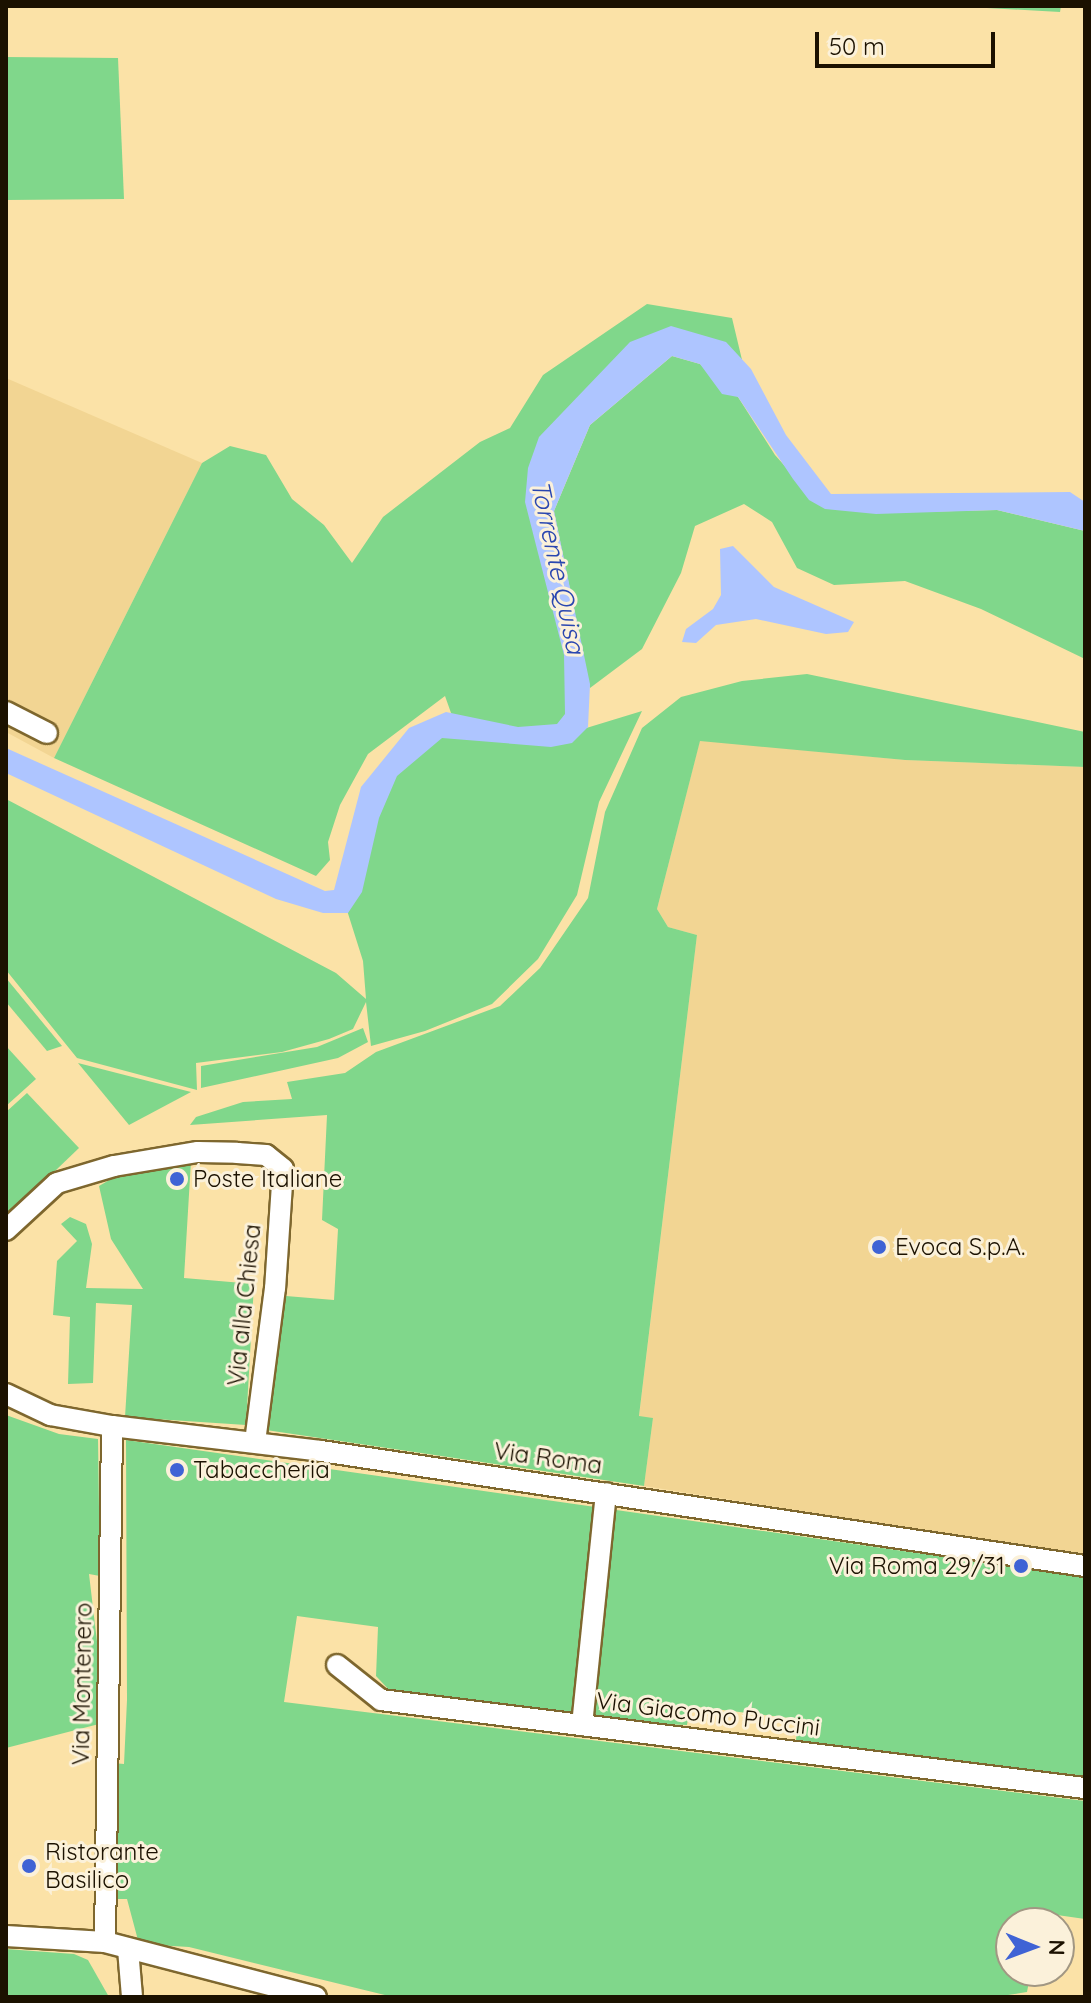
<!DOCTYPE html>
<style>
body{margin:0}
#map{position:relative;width:1091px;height:2003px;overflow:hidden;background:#fbe2a7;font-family:Quicksand,sans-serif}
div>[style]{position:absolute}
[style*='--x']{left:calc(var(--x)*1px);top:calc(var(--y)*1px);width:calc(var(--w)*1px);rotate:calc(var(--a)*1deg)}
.built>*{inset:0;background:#f2d593}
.green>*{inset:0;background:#80d78b}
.water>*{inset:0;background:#aec5ff}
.roads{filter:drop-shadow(2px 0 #7e672e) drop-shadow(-2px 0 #7e672e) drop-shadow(0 2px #7e672e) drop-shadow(0 -2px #7e672e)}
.minor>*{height:20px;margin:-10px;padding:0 10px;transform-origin:10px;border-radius:10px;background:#fff}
.dots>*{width:22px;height:22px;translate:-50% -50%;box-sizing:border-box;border:4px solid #fbf1da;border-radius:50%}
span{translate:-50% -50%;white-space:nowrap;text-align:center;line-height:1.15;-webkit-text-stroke:6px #fbf1da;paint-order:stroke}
.poi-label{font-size:24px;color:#1b1100}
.left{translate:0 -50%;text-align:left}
.right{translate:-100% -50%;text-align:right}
.street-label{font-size:24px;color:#1b1100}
.water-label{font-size:26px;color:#2946b0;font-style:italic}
.frame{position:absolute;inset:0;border:8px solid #1b1100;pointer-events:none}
.north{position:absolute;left:995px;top:1907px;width:80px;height:80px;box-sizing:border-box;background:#fbf1da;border:2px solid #a19783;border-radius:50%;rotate:91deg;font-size:22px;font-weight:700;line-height:32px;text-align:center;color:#1b1100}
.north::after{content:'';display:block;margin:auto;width:28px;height:36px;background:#3f63d5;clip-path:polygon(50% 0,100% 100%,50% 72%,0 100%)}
.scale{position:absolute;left:815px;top:32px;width:180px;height:36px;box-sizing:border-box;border:4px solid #1b1100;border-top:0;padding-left:10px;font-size:24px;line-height:28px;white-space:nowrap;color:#1b1100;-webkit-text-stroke:6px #fbf1da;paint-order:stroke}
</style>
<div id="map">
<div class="built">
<div style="clip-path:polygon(6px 378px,202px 463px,54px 758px,6px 732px)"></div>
<div style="clip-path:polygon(700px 740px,905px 760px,1085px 767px,1085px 1556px,644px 1486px,653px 1418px,639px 1417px,697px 935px,668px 927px,657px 909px)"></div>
</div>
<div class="green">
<div style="clip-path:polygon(951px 6px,1061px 6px,1060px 12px)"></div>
<div style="clip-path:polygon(6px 57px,118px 58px,124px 199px,6px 200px)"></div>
<div style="clip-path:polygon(647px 304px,732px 318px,748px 385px,677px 340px,542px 461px,580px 657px,570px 733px,642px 711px,599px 802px,577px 895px,538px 959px,492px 1004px,425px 1031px,371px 1046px,366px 1002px,353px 1029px,329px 1039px,282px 1052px,196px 1063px,197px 1090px,77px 1058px,6px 970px,6px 799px,336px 973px,366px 999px,363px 961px,345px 904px,394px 763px,456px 727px,445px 696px,368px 754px,340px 805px,328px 842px,330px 860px,316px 876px,54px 758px,202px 463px,230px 446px,266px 455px,292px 499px,324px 525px,352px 563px,383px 517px,480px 442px,510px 428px,543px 375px)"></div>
<div style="clip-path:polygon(672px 356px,700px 364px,738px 397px,775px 455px,816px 501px,915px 512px,997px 510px,1085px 531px,1085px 659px,981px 609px,905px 581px,834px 585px,797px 568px,772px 522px,744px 504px,695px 526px,681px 573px,642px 649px,590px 688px,554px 511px,590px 425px)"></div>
<div style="clip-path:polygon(807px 674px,1085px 732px,1085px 767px,905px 760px,700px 741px,657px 909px,668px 927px,697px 935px,639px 1416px,653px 1418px,644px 1486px,266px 1430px,286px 1296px,334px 1300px,338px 1229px,322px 1220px,327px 1115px,190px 1125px,196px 1117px,243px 1102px,292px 1099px,287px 1082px,345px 1073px,376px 1052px,500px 1006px,540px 968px,588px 898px,605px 812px,642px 728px,681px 697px,742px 681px)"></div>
<div style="clip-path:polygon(6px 978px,62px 1046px,47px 1051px,6px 1002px)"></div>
<div style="clip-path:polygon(363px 1028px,368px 1042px,338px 1058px,201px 1088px,201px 1066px,317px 1047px)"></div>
<div style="clip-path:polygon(6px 1046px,36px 1079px,6px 1106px)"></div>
<div style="clip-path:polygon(78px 1063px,191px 1092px,129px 1125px)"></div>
<div style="clip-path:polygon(27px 1093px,79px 1148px,6px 1218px,6px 1112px)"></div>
<div style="clip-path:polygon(144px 1160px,191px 1161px,184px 1278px,254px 1284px,246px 1425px,125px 1417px,132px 1305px,96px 1303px,93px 1383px,68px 1384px,70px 1317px,53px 1315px,57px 1261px,77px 1241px,61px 1224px,70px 1217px,86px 1224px,92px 1244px,86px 1288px,143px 1289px,111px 1239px,99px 1186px)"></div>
<div style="clip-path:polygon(6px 1415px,59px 1434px,98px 1439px,100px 1576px,89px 1574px,100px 1667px,99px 1724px,6px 1748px)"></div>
<div style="clip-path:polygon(126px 1440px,1085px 1577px,1085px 1776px,796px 1740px,798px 1719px,690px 1706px,687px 1725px,634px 1723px,391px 1692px,376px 1676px,378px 1627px,297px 1616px,284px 1702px,1085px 1801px,1085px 1919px,1043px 1913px,1040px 1923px,1011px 1923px,1011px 1971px,1031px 1971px,1027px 1992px,995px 1997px,393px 1997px,189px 1947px,139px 1944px,127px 1899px,110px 1899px,113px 1763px,124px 1764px,127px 1700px)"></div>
<div style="clip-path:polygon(6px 1949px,74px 1954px,88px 1960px,109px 1997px,6px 1997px)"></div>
</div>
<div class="water">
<div style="clip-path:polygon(671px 326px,726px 342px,751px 369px,786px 435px,831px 494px,1070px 492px,1085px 502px,1085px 531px,997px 510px,876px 514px,825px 509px,809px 500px,793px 479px,738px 397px,722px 394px,700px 364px,672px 356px,590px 425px,554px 511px,590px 684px,588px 727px,572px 743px,551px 747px,442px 738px,397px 776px,379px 818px,362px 892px,348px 913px,323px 913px,276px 899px,6px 773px,6px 748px,325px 891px,334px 890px,361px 787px,409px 728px,446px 712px,518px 727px,557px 724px,565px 714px,564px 655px,525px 502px,528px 468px,539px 437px,630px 342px)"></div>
<div style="clip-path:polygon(733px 546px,774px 587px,854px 622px,848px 632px,826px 634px,756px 619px,716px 625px,696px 643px,682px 642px,686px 629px,713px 609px,721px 595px,720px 549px)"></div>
</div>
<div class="roads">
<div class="minor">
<div style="--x:6;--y:712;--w:46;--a:27.1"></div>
<div style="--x:6;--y:1230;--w:69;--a:-42.7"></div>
<div style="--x:57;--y:1183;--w:59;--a:-16.6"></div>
<div style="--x:114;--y:1166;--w:85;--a:-9.5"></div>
<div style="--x:198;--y:1152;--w:39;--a:1"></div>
<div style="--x:237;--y:1153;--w:29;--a:4"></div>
<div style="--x:266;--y:1155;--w:22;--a:39"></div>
<div style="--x:283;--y:1169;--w:119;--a:93.8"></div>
<div style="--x:275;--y:1288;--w:155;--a:97.4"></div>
<div style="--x:6;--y:1394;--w:49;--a:25.5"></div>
<div style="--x:50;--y:1415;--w:63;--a:10.1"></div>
<div style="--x:112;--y:1426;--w:210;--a:6.8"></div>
<div style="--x:321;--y:1451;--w:773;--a:8.56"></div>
<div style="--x:337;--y:1665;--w:56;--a:38.5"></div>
<div style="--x:381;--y:1700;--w:709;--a:7.13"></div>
<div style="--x:582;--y:1725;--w:233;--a:-84.1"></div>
<div style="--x:6;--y:1936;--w:99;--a:3.5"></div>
<div style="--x:105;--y:1942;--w:218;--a:14.6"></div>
<div style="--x:105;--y:1942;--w:516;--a:-89.22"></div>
<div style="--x:128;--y:1949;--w:48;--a:85.2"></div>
</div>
</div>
<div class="dots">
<div style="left:177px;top:1179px;background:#3f63d5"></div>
<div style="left:879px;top:1247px;background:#3f63d5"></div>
<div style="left:177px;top:1470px;background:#3f63d5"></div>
<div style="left:1021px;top:1566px;background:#3f63d5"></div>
<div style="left:29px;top:1866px;background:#3f63d5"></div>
</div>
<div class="poi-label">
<span class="left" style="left:193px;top:1179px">Poste Italiane</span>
<span class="left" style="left:895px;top:1247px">Evoca S.p.A.</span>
<span class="left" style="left:193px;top:1470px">Tabaccheria</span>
<span class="right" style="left:1005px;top:1566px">Via Roma 29/31</span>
<span class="left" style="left:45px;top:1866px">Ristorante<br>Basilico</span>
</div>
<div class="street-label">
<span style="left:244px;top:1305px;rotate:-84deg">Via alla Chiesa</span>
<span style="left:548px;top:1458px;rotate:8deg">Via Roma</span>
<span style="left:82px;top:1684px;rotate:-89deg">Via Montenero</span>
<span style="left:708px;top:1714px;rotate:7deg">Via Giacomo Puccini</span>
</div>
<div class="water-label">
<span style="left:558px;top:567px;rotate:78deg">Torrente Quisa</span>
</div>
<div class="frame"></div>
<div class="north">N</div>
<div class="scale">50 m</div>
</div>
